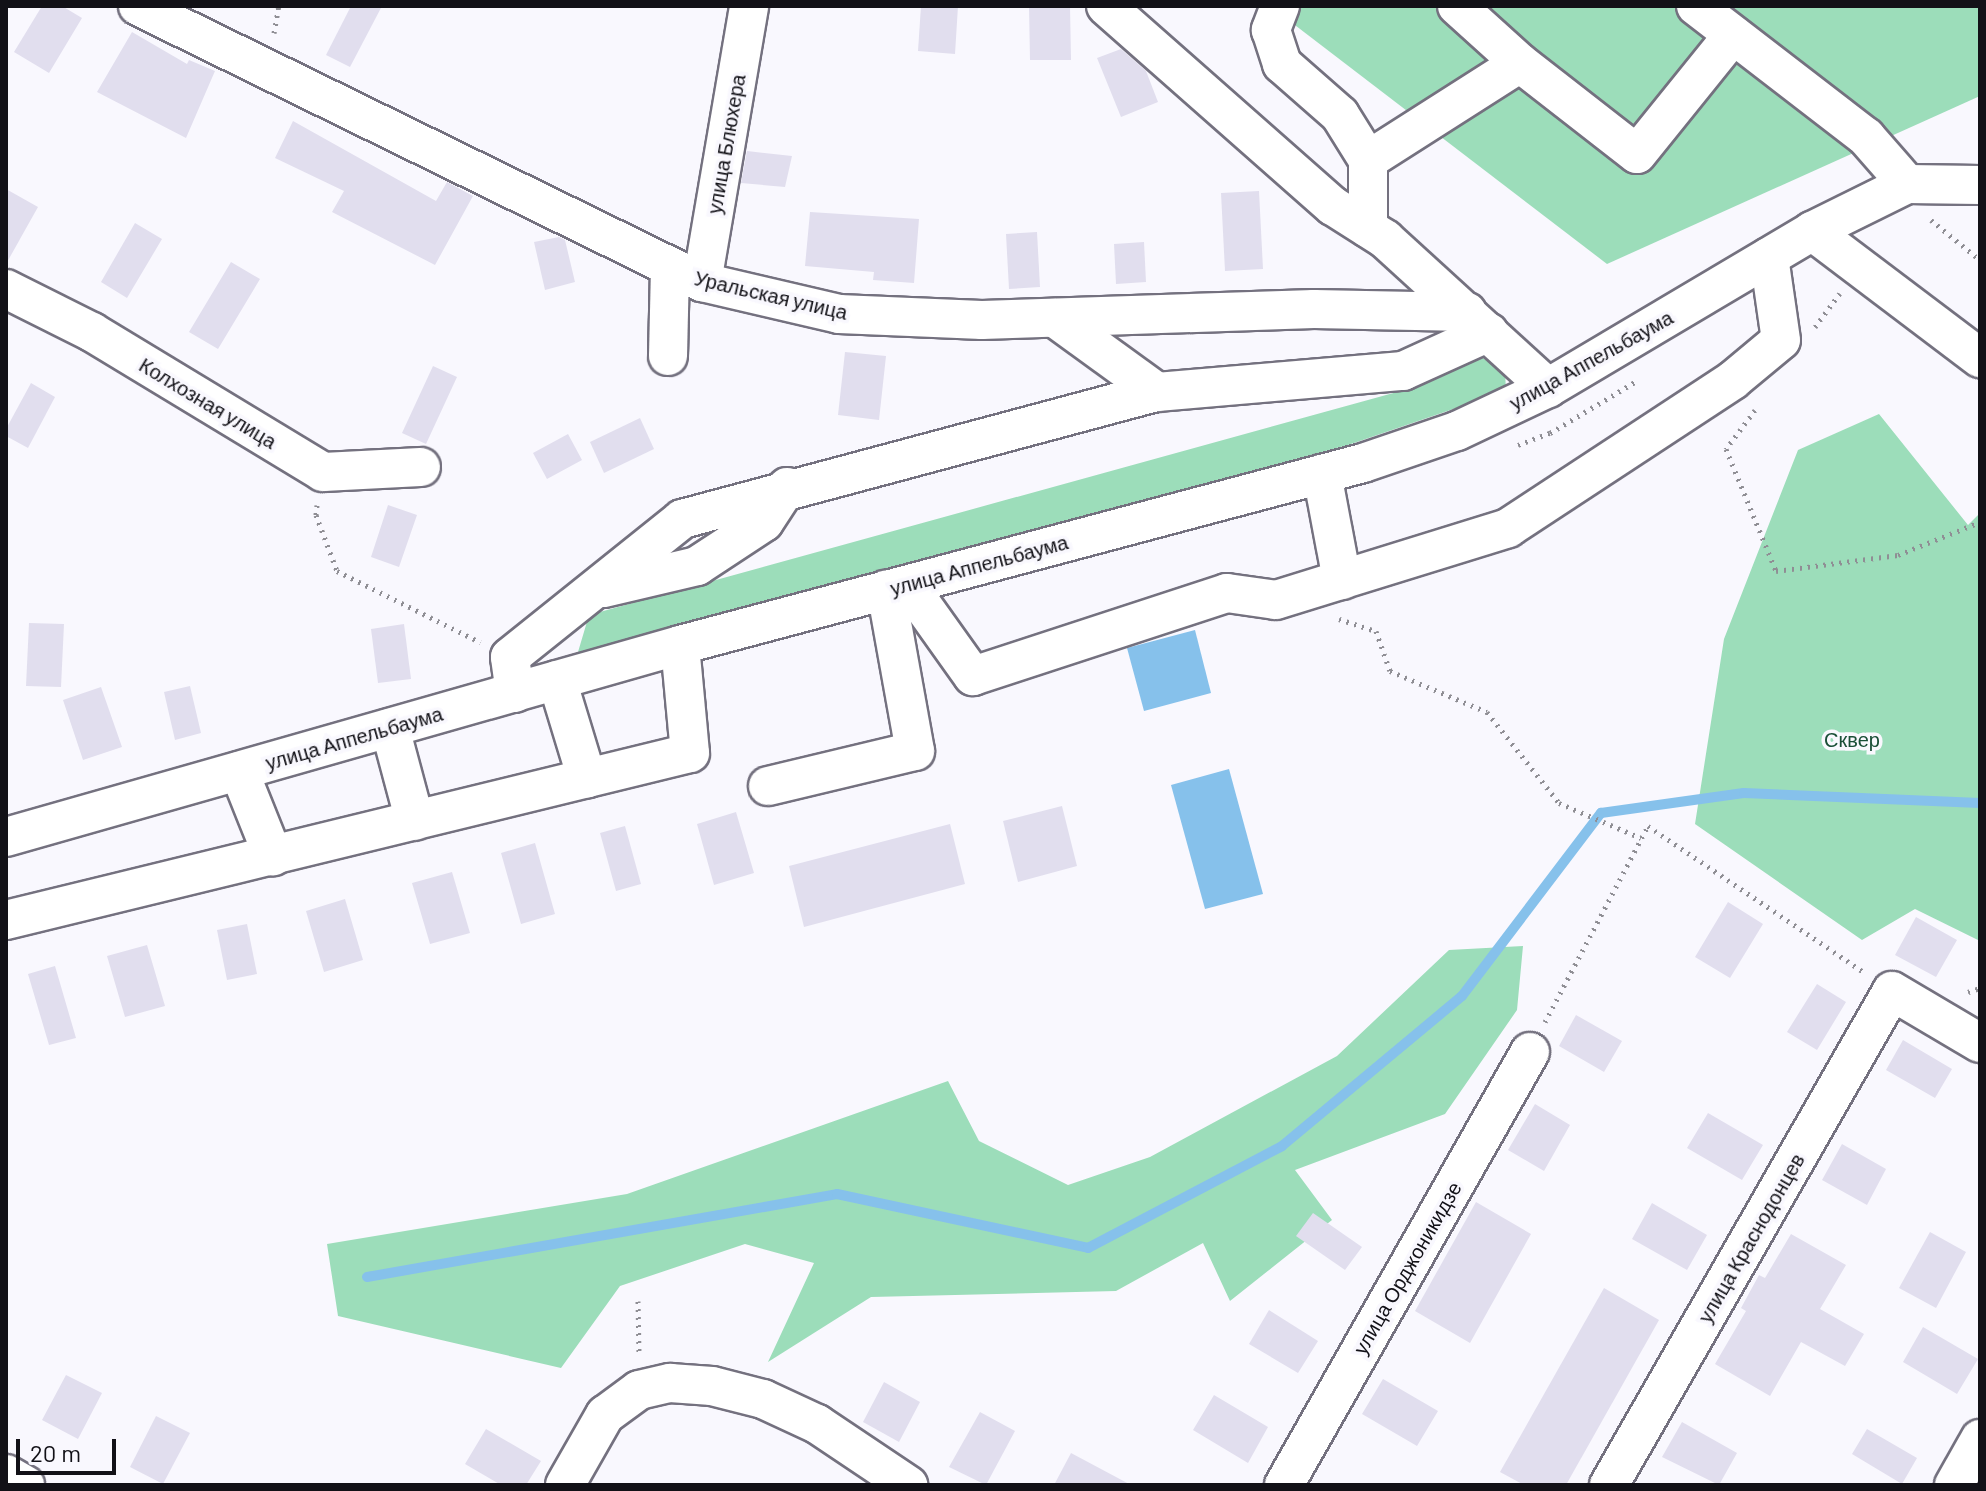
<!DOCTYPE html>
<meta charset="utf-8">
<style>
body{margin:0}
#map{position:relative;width:1986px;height:1491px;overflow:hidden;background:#f9f8fe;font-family:Barlow,sans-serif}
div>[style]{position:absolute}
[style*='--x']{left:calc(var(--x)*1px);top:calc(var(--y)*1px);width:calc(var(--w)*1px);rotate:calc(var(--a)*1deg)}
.green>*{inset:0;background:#9cddba}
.water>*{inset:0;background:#86c1eb}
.stream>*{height:10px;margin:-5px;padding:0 5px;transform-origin:5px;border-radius:5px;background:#86c1eb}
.building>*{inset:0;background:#e1deee}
.path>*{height:5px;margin-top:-2.5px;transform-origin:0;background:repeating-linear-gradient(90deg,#8f8e94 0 2px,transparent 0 8px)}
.roads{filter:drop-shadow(2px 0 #74717f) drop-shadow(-2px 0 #74717f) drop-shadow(0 2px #74717f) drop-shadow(0 -2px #74717f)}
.minor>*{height:38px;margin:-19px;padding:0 19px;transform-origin:19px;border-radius:19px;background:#fff}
span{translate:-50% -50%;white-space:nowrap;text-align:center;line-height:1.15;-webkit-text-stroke:7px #f9f8fe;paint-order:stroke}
.street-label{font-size:20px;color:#121117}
.park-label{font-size:20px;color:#1a4f37}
.frame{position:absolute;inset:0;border:8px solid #121117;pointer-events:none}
.scale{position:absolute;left:16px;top:1439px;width:100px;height:36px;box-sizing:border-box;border:4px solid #121117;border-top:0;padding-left:10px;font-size:24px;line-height:28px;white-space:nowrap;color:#121117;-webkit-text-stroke:6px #f9f8fe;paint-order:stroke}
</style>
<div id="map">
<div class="green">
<div style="clip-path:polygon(1270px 6px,1980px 6px,1980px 96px,1607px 264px)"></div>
<div style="clip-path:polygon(1481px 357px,1505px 371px,1506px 391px,1348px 445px,578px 652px,589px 615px,1397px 392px)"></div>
<div style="clip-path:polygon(1879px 414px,1968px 525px,1980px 513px,1980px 941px,1915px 909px,1862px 940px,1695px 824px,1724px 639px,1798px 450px)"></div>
<div style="clip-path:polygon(1523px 946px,1517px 1010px,1445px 1114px,1295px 1170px,1332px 1220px,1230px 1301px,1203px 1243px,1116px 1291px,871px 1297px,768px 1362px,814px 1263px,745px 1244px,620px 1286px,561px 1368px,338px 1316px,327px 1244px,627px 1194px,948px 1081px,979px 1141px,1068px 1185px,1150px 1157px,1337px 1056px,1449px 950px)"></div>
</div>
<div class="water">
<div style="clip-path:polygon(1195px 630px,1211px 693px,1144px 711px,1127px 648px)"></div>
<div style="clip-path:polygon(1229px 769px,1263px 894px,1205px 909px,1171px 785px)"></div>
</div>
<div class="stream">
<div style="--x:367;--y:1277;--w:477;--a:-10"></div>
<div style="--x:837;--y:1194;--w:257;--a:12.1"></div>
<div style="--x:1088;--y:1248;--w:219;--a:-27.7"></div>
<div style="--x:1282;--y:1146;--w:234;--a:-39.8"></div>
<div style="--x:1462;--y:996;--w:230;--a:-52.8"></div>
<div style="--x:1601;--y:813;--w:144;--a:-8"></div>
<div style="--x:1744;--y:793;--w:236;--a:2.4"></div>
</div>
<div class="building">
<div style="clip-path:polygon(42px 6px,62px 6px,82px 18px,49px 73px,14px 52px)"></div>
<div style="clip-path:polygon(351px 6px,382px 6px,350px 67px,326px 55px)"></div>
<div style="clip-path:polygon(921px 6px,958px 6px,955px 54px,918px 51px)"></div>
<div style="clip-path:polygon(1029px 6px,1070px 6px,1071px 60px,1030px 60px)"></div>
<div style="clip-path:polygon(132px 32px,187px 64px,189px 60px,215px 71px,186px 138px,97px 92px)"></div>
<div style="clip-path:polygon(1121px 49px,1146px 71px,1158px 102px,1121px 117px,1097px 58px)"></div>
<div style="clip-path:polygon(293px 121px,436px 201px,447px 182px,473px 196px,435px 265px,332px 212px,344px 191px,275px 158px)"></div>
<div style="clip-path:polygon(747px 151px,792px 156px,785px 187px,741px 183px)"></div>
<div style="clip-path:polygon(6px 189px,38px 207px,6px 264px)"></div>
<div style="clip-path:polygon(1259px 191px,1263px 269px,1225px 271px,1221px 193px)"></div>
<div style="clip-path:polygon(810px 212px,919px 219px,914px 283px,873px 280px,874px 272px,805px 266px)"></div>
<div style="clip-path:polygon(135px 223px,162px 239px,127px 298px,101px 282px)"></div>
<div style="clip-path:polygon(1037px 232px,1040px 287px,1009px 289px,1006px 234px)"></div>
<div style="clip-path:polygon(559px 237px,565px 240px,575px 282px,545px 290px,534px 242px)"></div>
<div style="clip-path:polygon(1144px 242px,1146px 282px,1116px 284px,1114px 244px)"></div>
<div style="clip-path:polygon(231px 262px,260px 279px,218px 349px,189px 332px)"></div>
<div style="clip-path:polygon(845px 352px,886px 356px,879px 420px,838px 415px)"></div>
<div style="clip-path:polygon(433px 366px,457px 377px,426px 444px,402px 433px)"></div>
<div style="clip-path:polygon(31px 383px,55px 397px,28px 448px,6px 436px,6px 429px)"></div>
<div style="clip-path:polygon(640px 418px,654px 449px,604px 473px,590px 442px)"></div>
<div style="clip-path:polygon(568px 434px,582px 460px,547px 479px,533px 453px)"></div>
<div style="clip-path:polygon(388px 505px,417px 515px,399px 567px,371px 557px)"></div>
<div style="clip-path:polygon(29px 623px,64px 624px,61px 687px,26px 686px)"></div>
<div style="clip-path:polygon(404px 624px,411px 679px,378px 683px,371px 629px)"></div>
<div style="clip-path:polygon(190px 686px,201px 733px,175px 740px,164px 692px)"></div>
<div style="clip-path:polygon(101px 687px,122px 747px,83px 760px,63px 700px)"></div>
<div style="clip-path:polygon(1062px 806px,1077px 866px,1018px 882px,1003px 821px)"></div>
<div style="clip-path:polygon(736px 812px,754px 873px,714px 885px,697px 824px)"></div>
<div style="clip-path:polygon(950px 824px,965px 884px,804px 927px,789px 866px)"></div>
<div style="clip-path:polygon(625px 826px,641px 884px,616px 891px,600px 833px)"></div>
<div style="clip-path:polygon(535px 843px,555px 914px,521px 924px,501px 853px)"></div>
<div style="clip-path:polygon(452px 872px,470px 933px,430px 944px,412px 883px)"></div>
<div style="clip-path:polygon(345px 899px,363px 960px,324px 972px,306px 911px)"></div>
<div style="clip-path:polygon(1728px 902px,1763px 924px,1730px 978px,1695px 957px)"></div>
<div style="clip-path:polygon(1916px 917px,1957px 940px,1936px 977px,1895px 955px)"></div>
<div style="clip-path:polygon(247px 924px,257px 974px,227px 980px,217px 930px)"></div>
<div style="clip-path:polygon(147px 945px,165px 1006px,125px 1017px,107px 956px)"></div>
<div style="clip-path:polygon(55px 966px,76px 1038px,49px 1045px,28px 974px)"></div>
<div style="clip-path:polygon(1817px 984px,1846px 1002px,1817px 1050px,1787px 1032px)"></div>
<div style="clip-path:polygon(1576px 1015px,1622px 1041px,1604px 1072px,1559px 1046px)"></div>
<div style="clip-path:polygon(1903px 1040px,1952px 1069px,1935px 1098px,1886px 1070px)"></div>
<div style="clip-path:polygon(1535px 1104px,1570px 1125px,1544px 1171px,1508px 1150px)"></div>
<div style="clip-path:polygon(1708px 1113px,1763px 1145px,1742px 1180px,1687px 1148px)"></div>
<div style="clip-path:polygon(1842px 1144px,1886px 1169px,1867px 1205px,1822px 1180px)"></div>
<div style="clip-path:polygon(1476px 1202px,1531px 1234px,1470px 1343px,1415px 1311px)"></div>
<div style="clip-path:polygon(1652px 1203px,1707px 1235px,1687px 1270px,1632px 1239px)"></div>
<div style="clip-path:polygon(1313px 1213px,1362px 1247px,1345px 1270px,1296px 1236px)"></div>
<div style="clip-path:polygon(1930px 1232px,1966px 1252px,1936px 1308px,1899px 1288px)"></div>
<div style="clip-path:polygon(1791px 1234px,1846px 1265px,1820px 1309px,1864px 1334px,1845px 1366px,1801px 1342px,1770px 1396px,1715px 1364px,1746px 1311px,1741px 1308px,1759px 1275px,1765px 1278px)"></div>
<div style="clip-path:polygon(1604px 1288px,1659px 1320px,1566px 1485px,1524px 1485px,1500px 1472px)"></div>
<div style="clip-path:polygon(1269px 1310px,1318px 1341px,1298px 1373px,1249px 1344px)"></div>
<div style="clip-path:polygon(1923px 1327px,1978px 1359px,1957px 1394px,1903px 1362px)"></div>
<div style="clip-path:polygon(66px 1375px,102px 1393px,78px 1439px,42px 1420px)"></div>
<div style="clip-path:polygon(1383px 1379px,1438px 1411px,1417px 1446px,1362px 1414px)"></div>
<div style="clip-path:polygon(884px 1382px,920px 1402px,899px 1442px,863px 1422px)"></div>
<div style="clip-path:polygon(1214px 1395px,1268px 1427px,1248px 1463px,1193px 1430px)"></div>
<div style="clip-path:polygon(980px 1412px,1015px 1431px,986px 1485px,949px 1467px)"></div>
<div style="clip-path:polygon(156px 1416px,190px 1433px,163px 1484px,130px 1467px)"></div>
<div style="clip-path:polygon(1682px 1422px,1737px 1453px,1719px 1485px,1662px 1457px)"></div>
<div style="clip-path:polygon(486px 1429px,541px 1461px,526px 1485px,501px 1485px,465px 1464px)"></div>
<div style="clip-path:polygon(1867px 1429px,1917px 1458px,1902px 1484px,1852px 1454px)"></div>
<div style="clip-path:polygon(1071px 1453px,1131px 1485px,1054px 1485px)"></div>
</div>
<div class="path">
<div style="--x:274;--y:33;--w:27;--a:-80"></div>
<div style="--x:1931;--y:220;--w:63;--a:39.2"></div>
<div style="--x:1815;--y:327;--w:42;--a:-53.7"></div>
<div style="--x:1755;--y:410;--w:49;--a:126.6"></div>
<div style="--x:1726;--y:449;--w:132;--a:67.7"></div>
<div style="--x:1776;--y:571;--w:123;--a:-7.5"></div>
<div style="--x:1898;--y:555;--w:88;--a:-21.9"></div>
<div style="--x:1518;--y:445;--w:34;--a:-21"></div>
<div style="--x:1550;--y:433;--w:99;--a:-31"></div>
<div style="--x:317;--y:505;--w:10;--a:96"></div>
<div style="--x:316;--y:515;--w:60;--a:69.4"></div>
<div style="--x:337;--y:571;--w:160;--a:26.4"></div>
<div style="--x:1339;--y:619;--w:39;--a:18"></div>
<div style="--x:1376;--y:631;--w:42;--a:70.7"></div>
<div style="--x:1390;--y:671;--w:105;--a:22.9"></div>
<div style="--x:1487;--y:712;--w:116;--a:51.6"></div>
<div style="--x:1559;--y:803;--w:89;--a:23.1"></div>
<div style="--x:1968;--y:992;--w:13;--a:-18"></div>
<div style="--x:1545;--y:1022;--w:221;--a:-62.3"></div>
<div style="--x:1648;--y:826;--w:261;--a:34.1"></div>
<div style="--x:638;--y:1301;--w:52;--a:88.9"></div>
</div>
<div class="roads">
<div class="minor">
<div style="--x:138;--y:6;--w:628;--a:26.08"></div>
<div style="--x:702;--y:282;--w:141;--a:13.1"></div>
<div style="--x:839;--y:314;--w:143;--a:2.4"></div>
<div style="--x:982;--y:320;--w:332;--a:-1.9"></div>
<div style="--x:1314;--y:309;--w:153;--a:1.1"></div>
<div style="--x:1106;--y:6;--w:303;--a:41.4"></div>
<div style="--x:1333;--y:206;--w:62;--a:32.4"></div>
<div style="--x:1385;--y:239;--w:221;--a:42.4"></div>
<div style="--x:1280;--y:6;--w:26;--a:111"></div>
<div style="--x:1271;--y:30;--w:36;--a:72"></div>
<div style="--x:1282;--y:64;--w:77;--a:41.3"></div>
<div style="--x:1340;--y:115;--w:53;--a:58.1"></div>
<div style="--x:1368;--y:160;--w:68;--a:90"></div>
<div style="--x:1457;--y:6;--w:85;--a:42.1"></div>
<div style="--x:1520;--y:63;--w:148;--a:37.9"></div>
<div style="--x:1637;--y:154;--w:153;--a:-51.1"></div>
<div style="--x:1696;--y:6;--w:215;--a:37.6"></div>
<div style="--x:1866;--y:137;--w:62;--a:48.9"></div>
<div style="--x:1368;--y:160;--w:180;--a:-32.5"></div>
<div style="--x:1812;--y:231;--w:211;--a:37.1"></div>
<div style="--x:702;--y:282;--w:280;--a:-80.3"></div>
<div style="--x:6;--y:289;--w:96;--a:26.6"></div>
<div style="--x:92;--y:332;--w:270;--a:31.2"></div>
<div style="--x:323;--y:472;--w:98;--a:-2.9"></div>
<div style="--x:1055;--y:318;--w:126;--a:36"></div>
<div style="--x:668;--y:356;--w:89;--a:-88.7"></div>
<div style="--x:1322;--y:474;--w:108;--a:79.3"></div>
<div style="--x:908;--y:585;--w:112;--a:54.5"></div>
<div style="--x:973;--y:676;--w:267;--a:-18.1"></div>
<div style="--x:1227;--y:593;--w:49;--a:8.1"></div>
<div style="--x:1276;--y:600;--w:243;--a:-17.2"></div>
<div style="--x:1508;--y:528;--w:269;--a:-33.3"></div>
<div style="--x:1733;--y:380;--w:62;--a:-39.8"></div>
<div style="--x:1781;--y:340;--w:84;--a:-98.2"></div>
<div style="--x:604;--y:588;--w:96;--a:-13.3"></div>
<div style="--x:697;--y:566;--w:80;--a:-33.3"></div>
<div style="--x:764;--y:522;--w:42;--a:-56.7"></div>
<div style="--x:557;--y:680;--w:103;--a:73.1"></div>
<div style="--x:515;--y:693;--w:36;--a:-98"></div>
<div style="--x:510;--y:657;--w:221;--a:-38.7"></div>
<div style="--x:682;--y:519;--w:492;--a:-15"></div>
<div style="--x:1157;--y:392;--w:247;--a:-4.9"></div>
<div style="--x:1403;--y:371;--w:94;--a:-24.4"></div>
<div style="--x:390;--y:728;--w:96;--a:75"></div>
<div style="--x:239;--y:771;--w:92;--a:68.2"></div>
<div style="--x:768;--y:786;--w:151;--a:-13.4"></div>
<div style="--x:915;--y:751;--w:164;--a:-100.2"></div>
<div style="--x:6;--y:837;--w:701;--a:-15.9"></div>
<div style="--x:680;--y:645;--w:707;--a:-14.92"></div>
<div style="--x:1363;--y:463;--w:99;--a:-18.8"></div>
<div style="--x:1457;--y:431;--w:101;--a:-25.3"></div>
<div style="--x:1548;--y:388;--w:307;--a:-30.7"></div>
<div style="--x:1812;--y:231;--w:106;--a:-26.3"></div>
<div style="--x:1907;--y:184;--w:73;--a:0.8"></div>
<div style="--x:6;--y:920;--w:704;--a:-13.72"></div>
<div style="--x:690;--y:753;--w:108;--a:-95.3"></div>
<div style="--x:6;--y:1474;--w:22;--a:30"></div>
<div style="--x:565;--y:1485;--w:81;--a:-60.3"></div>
<div style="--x:605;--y:1415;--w:42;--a:-36.3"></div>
<div style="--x:639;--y:1390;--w:32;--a:-13"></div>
<div style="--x:670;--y:1383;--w:42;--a:4.1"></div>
<div style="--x:712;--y:1386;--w:53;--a:14.3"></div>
<div style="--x:763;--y:1399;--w:60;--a:24.8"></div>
<div style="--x:817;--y:1424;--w:110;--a:33.8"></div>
<div style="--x:1284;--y:1485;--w:498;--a:-60.4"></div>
<div style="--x:1609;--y:1485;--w:569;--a:-60.19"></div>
<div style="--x:1892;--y:991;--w:102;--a:30.6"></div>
<div style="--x:1954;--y:1485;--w:53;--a:-60.5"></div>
</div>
</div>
<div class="street-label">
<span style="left:726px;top:144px;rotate:-80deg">улица Блюхера</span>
<span style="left:771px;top:295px;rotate:13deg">Уральская улица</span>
<span style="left:1591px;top:360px;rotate:-29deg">улица Аппельбаума</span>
<span style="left:208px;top:403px;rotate:31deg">Колхозная улица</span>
<span style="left:979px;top:565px;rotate:-15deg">улица Аппельбаума</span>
<span style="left:354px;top:738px;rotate:-16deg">улица Аппельбаума</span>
<span style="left:1751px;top:1238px;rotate:-60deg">улица Краснодонцев</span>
<span style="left:1407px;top:1268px;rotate:-60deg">улица Орджоникидзе</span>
</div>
<div class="park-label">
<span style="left:1852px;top:739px">Сквер</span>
</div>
<div class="frame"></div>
<div class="scale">20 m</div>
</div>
